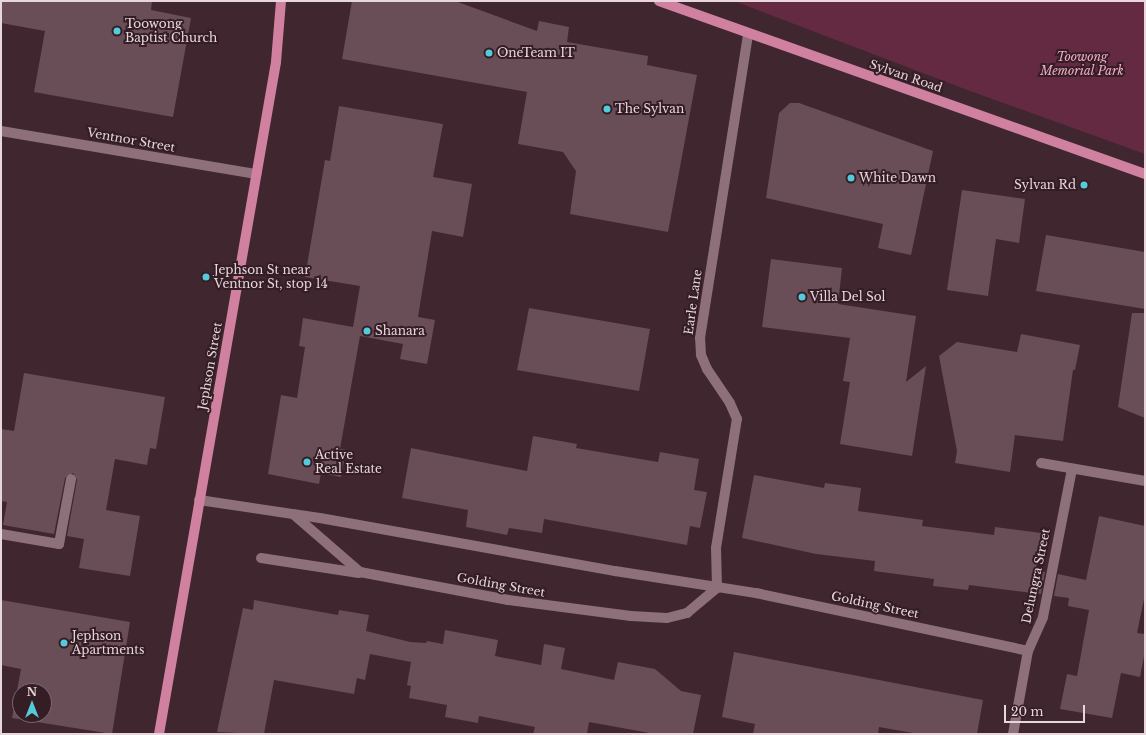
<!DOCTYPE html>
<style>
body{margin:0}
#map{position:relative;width:1146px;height:735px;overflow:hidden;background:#3f262f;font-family:"Libre Baskerville",serif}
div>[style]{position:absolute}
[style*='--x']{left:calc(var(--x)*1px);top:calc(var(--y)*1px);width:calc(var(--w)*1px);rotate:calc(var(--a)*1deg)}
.green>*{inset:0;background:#632a41}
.building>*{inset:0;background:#694e57}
.minor>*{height:10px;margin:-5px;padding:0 5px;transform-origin:5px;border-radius:5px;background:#8d707a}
.major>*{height:10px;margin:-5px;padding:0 5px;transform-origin:5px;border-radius:5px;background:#cf819f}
.dots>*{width:11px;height:11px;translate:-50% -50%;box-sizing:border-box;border:2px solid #341d25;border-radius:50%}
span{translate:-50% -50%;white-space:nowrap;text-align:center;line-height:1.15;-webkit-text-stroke:4px #341d25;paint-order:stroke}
.poi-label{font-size:12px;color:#e7d6db}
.left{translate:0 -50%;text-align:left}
.right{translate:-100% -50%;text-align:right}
.park-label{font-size:12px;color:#f3acc5;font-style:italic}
.street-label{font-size:12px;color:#e7d6db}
.frame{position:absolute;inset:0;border:2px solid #e7d6db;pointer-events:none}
.north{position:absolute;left:12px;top:683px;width:40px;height:40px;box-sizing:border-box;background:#341d25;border:1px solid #7c676e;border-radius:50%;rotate:0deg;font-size:11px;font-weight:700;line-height:16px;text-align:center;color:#e7d6db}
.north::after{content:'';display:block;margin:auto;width:14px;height:18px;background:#53cbda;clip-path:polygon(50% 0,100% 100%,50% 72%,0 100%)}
.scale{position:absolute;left:1004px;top:705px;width:81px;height:18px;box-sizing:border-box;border:2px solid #e7d6db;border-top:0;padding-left:5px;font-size:12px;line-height:14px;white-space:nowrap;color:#e7d6db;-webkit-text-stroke:3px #341d25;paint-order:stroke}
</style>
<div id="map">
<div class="green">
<div style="clip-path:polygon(734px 1px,1145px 1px,1145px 154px,970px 91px)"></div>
</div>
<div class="building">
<div style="clip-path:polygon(1px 1px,152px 1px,151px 10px,191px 18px,173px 117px,34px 92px,45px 31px,1px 23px)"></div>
<div style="clip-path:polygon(352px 1px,455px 1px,537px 31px,539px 21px,569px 27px,567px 42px,648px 56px,647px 65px,697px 75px,668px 232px,570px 214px,576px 171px,563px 152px,518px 144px,527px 92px,342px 59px)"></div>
<div style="clip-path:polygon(790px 103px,799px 103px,933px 151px,911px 255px,878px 248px,883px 224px,766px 198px,779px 113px)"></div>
<div style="clip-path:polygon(339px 106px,443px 124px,433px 177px,472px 184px,463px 237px,432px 231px,418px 317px,435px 320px,427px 364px,400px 359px,403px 344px,360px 336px,340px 449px,346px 450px,341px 477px,321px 473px,319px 484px,268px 474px,281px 395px,297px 398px,305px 347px,299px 346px,303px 318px,353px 327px,360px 286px,305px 277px,325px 160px,330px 161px)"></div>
<div style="clip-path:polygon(962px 190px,1025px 199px,1019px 243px,996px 239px,988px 296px,947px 290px)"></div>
<div style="clip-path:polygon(1046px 235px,1145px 252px,1145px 309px,1036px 291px)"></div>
<div style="clip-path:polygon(771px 259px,842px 268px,838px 304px,916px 316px,906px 382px,926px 366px,912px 456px,840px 444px,850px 382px,843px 381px,850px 338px,762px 327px)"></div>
<div style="clip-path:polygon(529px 308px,650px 329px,639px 391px,517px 370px)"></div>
<div style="clip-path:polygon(1132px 313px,1145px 313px,1145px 418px,1118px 407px)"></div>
<div style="clip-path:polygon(1021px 334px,1080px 345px,1075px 370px,1073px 370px,1063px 441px,1015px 435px,1010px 472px,955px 463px,957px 451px,939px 356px,957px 342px,1017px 352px)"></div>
<div style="clip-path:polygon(24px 373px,165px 397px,156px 449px,150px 448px,147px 465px,115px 459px,106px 510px,140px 516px,130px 576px,79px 568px,84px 539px,67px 536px,77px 480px,73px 473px,65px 478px,54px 534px,3px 525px,7px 502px,1px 501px,1px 429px,14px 431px)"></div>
<div style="clip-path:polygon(533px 436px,577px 444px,576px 448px,658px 462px,660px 452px,699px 459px,694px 490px,707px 492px,700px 528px,690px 526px,687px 545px,544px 519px,542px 533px,509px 528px,507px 535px,466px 527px,468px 510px,402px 498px,411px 448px,527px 471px)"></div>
<div style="clip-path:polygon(754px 475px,824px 488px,825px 483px,861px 488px,858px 511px,923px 520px,922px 526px,994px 535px,995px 527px,1041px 533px,1036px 570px,1045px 572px,1041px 594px,969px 585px,968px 590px,933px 586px,934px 579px,874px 571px,875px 561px,816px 554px,742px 538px)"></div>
<div style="clip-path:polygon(1099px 516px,1145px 526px,1145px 594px,1137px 633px,1145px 634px,1145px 651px,1140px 677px,1121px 673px,1112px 718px,1060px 709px,1067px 674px,1077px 676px,1089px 610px,1068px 606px,1069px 598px,1054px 596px,1058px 574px,1086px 580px)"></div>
<div style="clip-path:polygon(evenodd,1px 600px,130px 622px,112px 734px,12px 718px,21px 669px,1px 665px,1px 600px,20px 691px,44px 691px,44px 715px,20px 715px,20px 691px)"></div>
<div style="clip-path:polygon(254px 600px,338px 615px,339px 610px,369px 615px,366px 631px,410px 642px,426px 643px,427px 641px,443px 644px,445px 630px,498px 640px,495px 656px,541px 665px,544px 644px,565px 648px,561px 669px,614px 680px,618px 662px,655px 669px,681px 691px,701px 695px,693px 734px,655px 734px,589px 722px,587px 734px,533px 734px,535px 727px,479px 716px,478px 723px,445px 717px,447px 705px,409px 698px,411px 686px,407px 685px,411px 662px,370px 654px,365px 680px,357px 678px,354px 694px,274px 680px,264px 734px,217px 732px,243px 608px,253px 610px)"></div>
<div style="clip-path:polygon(734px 652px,983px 700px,977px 734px,919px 734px,879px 727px,878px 734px,753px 734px,755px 724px,722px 717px)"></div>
</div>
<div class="minor">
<div style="--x:1;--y:131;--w:259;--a:9.6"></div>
<div style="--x:1041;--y:463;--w:106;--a:9.8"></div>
<div style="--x:199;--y:500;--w:122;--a:8.5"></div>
<div style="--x:320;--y:518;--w:300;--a:10.2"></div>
<div style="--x:615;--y:571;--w:143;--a:8.9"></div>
<div style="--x:756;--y:593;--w:278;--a:12"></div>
<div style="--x:293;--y:514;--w:89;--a:40.9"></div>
<div style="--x:360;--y:572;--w:151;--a:10.7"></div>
<div style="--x:508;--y:600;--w:124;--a:7.4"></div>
<div style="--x:631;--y:616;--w:36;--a:3"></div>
<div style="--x:667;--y:618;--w:21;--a:-14"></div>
<div style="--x:687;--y:613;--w:39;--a:-40"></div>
<div style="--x:1;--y:534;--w:59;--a:9.8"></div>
<div style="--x:59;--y:544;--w:66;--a:-79.5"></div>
<div style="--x:261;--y:558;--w:99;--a:8.7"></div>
<div style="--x:717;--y:588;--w:40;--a:-91.4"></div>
<div style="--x:716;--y:548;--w:131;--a:-80.8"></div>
<div style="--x:737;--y:419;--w:17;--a:-114"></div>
<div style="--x:730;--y:403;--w:41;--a:-124.1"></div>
<div style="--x:707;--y:369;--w:15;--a:-113"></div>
<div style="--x:701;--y:355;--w:17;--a:-93"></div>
<div style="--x:700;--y:338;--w:307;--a:-81"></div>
<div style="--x:1013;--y:734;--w:84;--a:-79.8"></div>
<div style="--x:1028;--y:651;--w:37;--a:-66"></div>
<div style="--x:1043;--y:617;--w:151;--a:-78.9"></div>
</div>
<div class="major">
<div style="--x:659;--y:1;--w:516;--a:19.59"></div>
<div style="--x:159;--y:734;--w:682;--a:-80.12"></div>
<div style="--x:276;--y:62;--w:61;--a:-85.3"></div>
</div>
<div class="dots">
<div style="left:117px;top:31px;background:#53cbda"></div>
<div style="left:489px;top:53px;background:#53cbda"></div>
<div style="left:607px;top:109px;background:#53cbda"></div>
<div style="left:851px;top:178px;background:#53cbda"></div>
<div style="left:1084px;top:185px;background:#53cbda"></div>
<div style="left:206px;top:277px;background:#53cbda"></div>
<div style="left:802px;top:297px;background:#53cbda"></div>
<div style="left:367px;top:331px;background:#53cbda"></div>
<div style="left:307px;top:462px;background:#53cbda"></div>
<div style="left:64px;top:643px;background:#53cbda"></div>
</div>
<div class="poi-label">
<span class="left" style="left:125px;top:31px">Toowong<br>Baptist Church</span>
<span class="left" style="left:497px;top:53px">OneTeam IT</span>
<span class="left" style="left:615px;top:109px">The Sylvan</span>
<span class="left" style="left:859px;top:178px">White Dawn</span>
<span class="right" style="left:1076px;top:185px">Sylvan Rd</span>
<span class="left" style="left:214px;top:277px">Jephson St near<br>Ventnor St, stop 14</span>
<span class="left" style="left:810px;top:297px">Villa Del Sol</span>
<span class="left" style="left:375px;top:331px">Shanara</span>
<span class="left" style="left:315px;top:462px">Active<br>Real Estate</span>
<span class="left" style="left:72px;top:643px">Jephson<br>Apartments</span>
</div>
<div class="park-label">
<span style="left:1082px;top:64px">Toowong<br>Memorial Park</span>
</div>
<div class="street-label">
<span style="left:906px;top:76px;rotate:19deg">Sylvan Road</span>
<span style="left:131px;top:140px;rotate:10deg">Ventnor Street</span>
<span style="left:693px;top:302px;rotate:-82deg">Earle Lane</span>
<span style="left:210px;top:366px;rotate:-80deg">Jephson Street</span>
<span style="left:1036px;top:576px;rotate:-78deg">Delungra Street</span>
<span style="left:501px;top:585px;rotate:10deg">Golding Street</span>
<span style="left:875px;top:605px;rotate:12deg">Golding Street</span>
</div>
<div class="frame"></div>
<div class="north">N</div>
<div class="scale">20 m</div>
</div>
